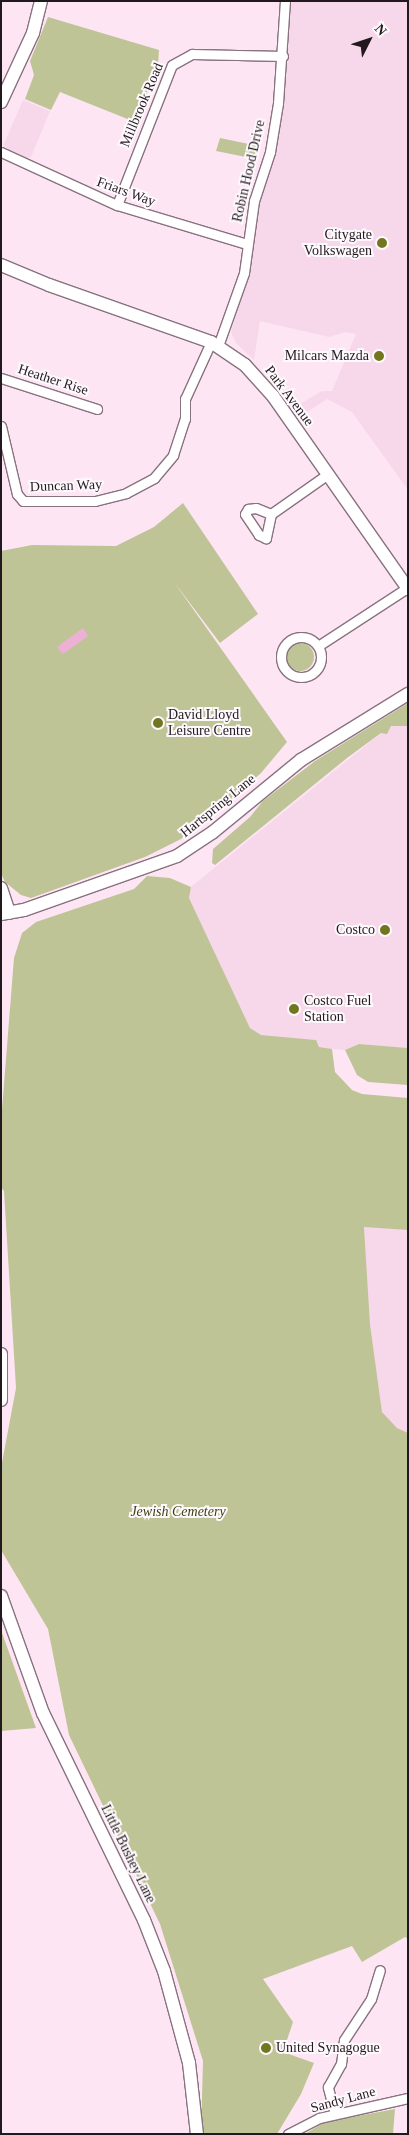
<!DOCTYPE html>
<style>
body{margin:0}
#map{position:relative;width:409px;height:2135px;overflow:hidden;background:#fee5f4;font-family:"Times New Roman",serif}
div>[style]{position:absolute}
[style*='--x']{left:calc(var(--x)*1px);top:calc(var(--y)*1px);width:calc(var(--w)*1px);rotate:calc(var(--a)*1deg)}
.built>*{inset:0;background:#f7d7ea}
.green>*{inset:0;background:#bfc496}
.round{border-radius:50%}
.water>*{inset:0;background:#edb1d5}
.roads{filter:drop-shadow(1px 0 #88727f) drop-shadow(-1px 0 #88727f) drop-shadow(0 1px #88727f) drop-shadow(0 -1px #88727f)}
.street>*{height:9px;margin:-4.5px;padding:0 4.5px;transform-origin:4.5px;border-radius:4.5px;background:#fff}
.street>.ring{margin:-4.5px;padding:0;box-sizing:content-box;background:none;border:9px solid #fff;border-radius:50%}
.secondary>*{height:12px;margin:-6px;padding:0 6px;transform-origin:6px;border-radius:6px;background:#fff}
.dots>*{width:14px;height:14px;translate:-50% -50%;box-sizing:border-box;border:2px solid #fef9fc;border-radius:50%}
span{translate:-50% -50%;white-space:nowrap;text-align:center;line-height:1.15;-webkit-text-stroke:4px #fef9fc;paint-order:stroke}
.street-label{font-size:14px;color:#22191f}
.poi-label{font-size:14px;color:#22191f}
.right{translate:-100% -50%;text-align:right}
.left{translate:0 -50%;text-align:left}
.park-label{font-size:14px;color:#3d3f0f;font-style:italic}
.frame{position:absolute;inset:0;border:2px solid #22191f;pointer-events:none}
.north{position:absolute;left:344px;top:15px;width:50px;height:50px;-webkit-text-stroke:4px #fef9fc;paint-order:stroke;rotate:49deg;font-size:14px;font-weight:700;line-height:20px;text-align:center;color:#22191f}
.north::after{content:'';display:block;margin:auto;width:18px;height:22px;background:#22191f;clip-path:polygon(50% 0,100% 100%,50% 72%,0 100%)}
</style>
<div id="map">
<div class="built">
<div style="clip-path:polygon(289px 1px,408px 1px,408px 490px,352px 412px,327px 399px,301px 416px,295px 407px,322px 391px,332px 391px,356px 334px,345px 332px,329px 337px,260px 321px,254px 360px,236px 343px,231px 332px,249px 272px,259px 205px,281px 115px)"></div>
<div style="clip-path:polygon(23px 100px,50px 111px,31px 157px,25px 158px,3px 146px)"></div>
<div style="clip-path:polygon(391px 725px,408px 726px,408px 1048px,359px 1044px,345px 1050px,332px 1049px,319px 1047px,315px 1040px,261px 1035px,250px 1028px,189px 898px,191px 887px)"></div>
<div style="clip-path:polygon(364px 1226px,408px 1230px,408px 1433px,397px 1428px,382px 1412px,370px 1324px)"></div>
</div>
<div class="green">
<div style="clip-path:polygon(48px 17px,159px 50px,158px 66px,135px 122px,60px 92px,51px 110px,25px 99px,34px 75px,30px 61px)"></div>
<div style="clip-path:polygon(220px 138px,259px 146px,256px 159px,216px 151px)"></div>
<div style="clip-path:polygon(183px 503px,258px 614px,220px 643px,174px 582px,287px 742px,261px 773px,193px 833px,145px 857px,31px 898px,21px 895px,5px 882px,1px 873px,1px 551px,32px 545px,116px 546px,154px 527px)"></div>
<div class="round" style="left:286px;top:643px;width:28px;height:28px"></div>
<div style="clip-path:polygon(408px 703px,408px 726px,391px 726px,387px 734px,381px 733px,347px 758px,215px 865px,212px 863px,213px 849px,250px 817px,263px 801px,315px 761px)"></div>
<div style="clip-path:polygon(147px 876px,170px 878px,191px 887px,189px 898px,250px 1028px,261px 1035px,316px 1040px,319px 1047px,332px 1049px,335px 1072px,352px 1090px,362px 1094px,408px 1098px,408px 1230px,364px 1227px,370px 1324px,382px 1412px,397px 1428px,408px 1433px,408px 1939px,405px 1937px,362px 1962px,352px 1946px,263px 1979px,293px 2022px,283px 2052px,314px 2063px,301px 2094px,277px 2134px,201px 2134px,203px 2061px,160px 1924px,69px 1735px,48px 1629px,1px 1550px,1px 1468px,16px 1388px,4px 1191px,1px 1187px,1px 1122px,14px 958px,22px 933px,36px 922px,134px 889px)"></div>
<div style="clip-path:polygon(359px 1044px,408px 1048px,408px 1085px,368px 1082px,357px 1075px,345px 1050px)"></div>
<div style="clip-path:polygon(1px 1630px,36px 1728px,1px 1731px)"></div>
<div style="clip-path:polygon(395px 2109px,393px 2134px,305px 2134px,325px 2122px)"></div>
</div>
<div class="water">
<div style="clip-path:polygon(83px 628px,88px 636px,63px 654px,57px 647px)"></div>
</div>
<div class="roads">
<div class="street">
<div style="--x:1;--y:152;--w:128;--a:24.6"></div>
<div style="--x:117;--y:205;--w:136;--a:16.7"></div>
<div style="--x:117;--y:205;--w:150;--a:-68.6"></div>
<div style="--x:172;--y:65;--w:23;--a:-29"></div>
<div style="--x:192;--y:54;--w:91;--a:1.3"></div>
<div style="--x:218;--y:346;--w:77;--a:-70.4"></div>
<div style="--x:244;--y:273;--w:73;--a:-82.1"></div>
<div style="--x:254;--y:201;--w:52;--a:-71.9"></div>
<div style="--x:270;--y:152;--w:50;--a:-80.7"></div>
<div style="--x:278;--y:103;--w:102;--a:-86.1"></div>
<div style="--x:1;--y:378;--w:101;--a:17.9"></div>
<div style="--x:1;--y:426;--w:70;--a:76.8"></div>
<div style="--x:17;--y:494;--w:9;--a:49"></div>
<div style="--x:23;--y:501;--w:72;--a:0"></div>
<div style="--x:95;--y:501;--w:32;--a:-14"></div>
<div style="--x:126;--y:493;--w:32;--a:-28"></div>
<div style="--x:154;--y:478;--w:30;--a:-50"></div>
<div style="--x:173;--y:455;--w:38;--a:-72"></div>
<div style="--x:185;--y:419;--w:20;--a:-90"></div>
<div style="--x:185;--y:399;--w:63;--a:-65.5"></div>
<div style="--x:256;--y:508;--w:16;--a:22"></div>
<div style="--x:271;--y:514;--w:25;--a:102"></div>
<div style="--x:266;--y:538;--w:8;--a:-157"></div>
<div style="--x:259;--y:535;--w:25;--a:-124"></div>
<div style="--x:245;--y:514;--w:6;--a:-59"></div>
<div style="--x:248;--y:509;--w:8;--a:-7"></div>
<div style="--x:271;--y:514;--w:70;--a:-35.1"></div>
<div class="ring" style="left:281px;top:637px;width:31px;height:31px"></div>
<div style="--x:318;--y:646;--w:106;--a:-33.1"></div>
<div style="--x:335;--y:2114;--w:28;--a:-105"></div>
<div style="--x:328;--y:2087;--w:26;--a:-61"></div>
<div style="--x:341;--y:2064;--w:24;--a:-83"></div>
<div style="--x:344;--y:2040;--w:49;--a:-56.6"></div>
<div style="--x:371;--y:1999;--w:30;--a:-73"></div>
<div style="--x:288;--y:2134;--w:35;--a:-27"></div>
<div style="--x:319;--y:2118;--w:91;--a:-12.7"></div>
</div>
<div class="secondary">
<div style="--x:1;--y:102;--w:76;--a:-65.1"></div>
<div style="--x:33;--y:33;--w:33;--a:-76"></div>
<div style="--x:1;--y:265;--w:52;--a:22.6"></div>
<div style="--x:49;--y:285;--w:172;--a:19.4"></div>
<div style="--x:211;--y:342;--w:41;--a:34.1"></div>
<div style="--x:245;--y:365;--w:42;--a:47.9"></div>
<div style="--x:273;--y:396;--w:236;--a:55"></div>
<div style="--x:1;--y:888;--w:26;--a:72"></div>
<div style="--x:1;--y:914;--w:23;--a:-10"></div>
<div style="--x:24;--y:910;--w:162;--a:-19.4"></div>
<div style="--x:177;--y:856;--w:43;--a:-33.7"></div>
<div style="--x:213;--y:832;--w:114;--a:-39.3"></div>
<div style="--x:301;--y:760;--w:126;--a:-31.7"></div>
<div style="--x:1;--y:1354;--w:46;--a:90"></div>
<div style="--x:1;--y:1596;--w:124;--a:70.3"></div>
<div style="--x:43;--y:1713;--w:230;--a:64"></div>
<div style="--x:144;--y:1920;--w:55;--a:68.6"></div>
<div style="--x:164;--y:1971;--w:95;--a:74.8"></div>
<div style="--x:189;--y:2063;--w:71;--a:83.6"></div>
</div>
</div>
<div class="dots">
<div style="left:382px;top:243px;background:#72771f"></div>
<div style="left:379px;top:356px;background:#72771f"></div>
<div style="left:158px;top:723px;background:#72771f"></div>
<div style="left:385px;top:930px;background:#72771f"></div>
<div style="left:294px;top:1009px;background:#72771f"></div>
<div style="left:266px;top:2048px;background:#72771f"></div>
</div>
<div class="street-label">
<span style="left:142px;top:105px;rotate:-67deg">Millbrook Road</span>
<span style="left:249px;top:171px;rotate:-77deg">Robin Hood Drive</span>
<span style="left:126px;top:192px;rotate:20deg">Friars Way</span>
<span style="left:53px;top:380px;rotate:18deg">Heather Rise</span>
<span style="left:289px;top:396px;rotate:53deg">Park Avenue</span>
<span style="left:66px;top:486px;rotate:-2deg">Duncan Way</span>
<span style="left:218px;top:806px;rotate:-39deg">Hartspring Lane</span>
<span style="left:128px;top:1854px;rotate:64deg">Little Bushey Lane</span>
<span style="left:343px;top:2100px;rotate:-15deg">Sandy Lane</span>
</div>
<div class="poi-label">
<span class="right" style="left:372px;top:243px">Citygate<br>Volkswagen</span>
<span class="right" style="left:369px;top:356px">Milcars Mazda</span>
<span class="left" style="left:168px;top:723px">David Lloyd<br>Leisure Centre</span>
<span class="right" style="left:375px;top:930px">Costco</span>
<span class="left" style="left:304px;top:1009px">Costco Fuel<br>Station</span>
<span class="left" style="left:276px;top:2048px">United Synagogue</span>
</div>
<div class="park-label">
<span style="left:178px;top:1512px">Jewish Cemetery</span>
</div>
<div class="frame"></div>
<div class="north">N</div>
</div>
